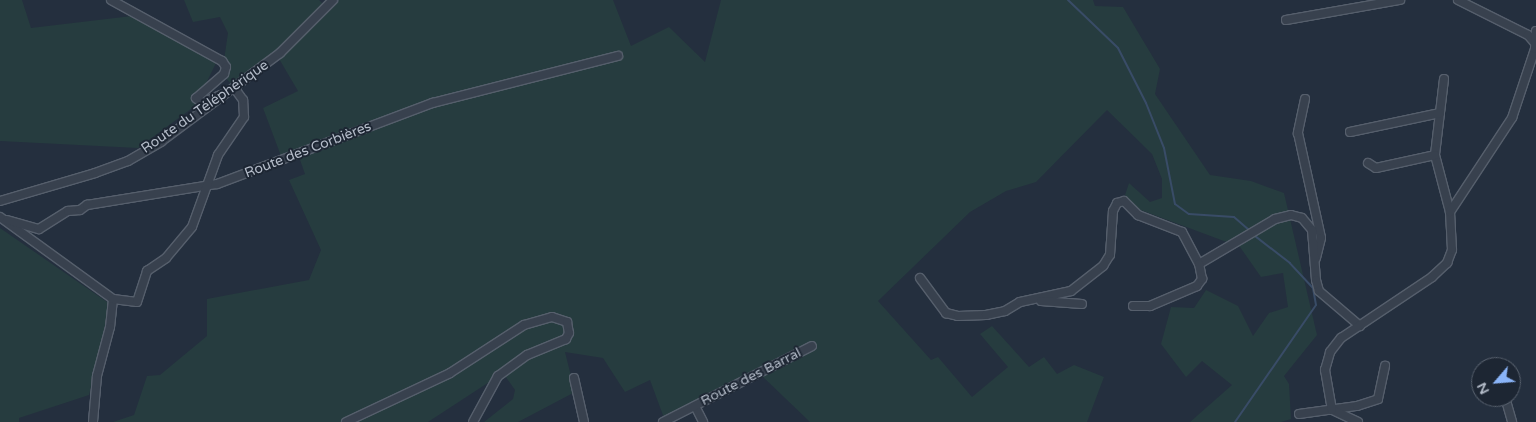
<!DOCTYPE html>
<meta charset="utf-8">
<style>
body{margin:0}
#map{position:relative;width:1536px;height:422px;overflow:hidden;background:#242f3e;font-family:"Varela Round",sans-serif}
div>[style]{position:absolute}
[style*='--x']{left:calc(var(--x)*1px);top:calc(var(--y)*1px);width:calc(var(--w)*1px);rotate:calc(var(--a)*1deg)}
.green>*{inset:0;background:#263c3f}
.stream>*{height:2px;margin:-1px;padding:0 1px;transform-origin:1px;border-radius:1px;background:#394c67}
.roads{filter:drop-shadow(1px 0 #565f6c) drop-shadow(-1px 0 #565f6c) drop-shadow(0 1px #565f6c) drop-shadow(0 -1px #565f6c)}
.minor>*{height:8px;margin:-4px;padding:0 4px;transform-origin:4px;border-radius:4px;background:#38414e}
span{translate:-50% -50%;white-space:nowrap;text-align:center;line-height:1.15;-webkit-text-stroke:4px #1d2633;paint-order:stroke}
.street-label{font-size:14px;color:#b4bcc9}
.north{position:absolute;left:1471px;top:357px;width:50px;height:50px;box-sizing:border-box;background:#1d2633;border:1px solid #59626f;border-radius:50%;rotate:243deg;font-size:14px;font-weight:700;line-height:20px;text-align:center;color:#b4bcc9}
.north::after{content:'';display:block;margin:auto;width:18px;height:22px;background:#8ab4f8;clip-path:polygon(50% 0,100% 100%,50% 72%,0 100%)}
</style>
<div id="map">
<div class="green">
<div style="clip-path:polygon(0 0,22px 0,31px 28px,132px 16px,217px 61px,195px 106px,138px 148px,0 141px)"></div>
<div style="clip-path:polygon(184px 0,319px 0,323px 4px,331px 0,613px 0,631px 46px,669px 27px,705px 62px,721px 0,1093px 0,1095px 6px,1123px 7px,1160px 69px,1155px 94px,1210px 175px,1251px 181px,1284px 193px,1317px 335px,1284px 376px,1289px 384px,1291px 419px,1281px 422px,1190px 422px,1232px 385px,1202px 361px,1186px 377px,1161px 344px,1171px 307px,1194px 308px,1206px 290px,1238px 306px,1253px 336px,1269px 313px,1288px 307px,1283px 273px,1261px 277px,1240px 247px,1138px 209px,1125px 195px,1129px 183px,1150px 202px,1162px 198px,1162px 179px,1152px 154px,1107px 110px,1036px 182px,1006px 191px,970px 212px,878px 301px,931px 360px,938px 357px,972px 397px,1008px 367px,980px 334px,992px 326px,1029px 367px,1044px 357px,1057px 374px,1074px 365px,1104px 377px,1087px 422px,810px 422px,760px 374px,664px 418px,650px 380px,625px 392px,603px 358px,565px 352px,575px 392px,518px 422px,484px 422px,513px 399px,515px 390px,503px 373px,428px 422px,113px 422px,134px 415px,147px 376px,160px 375px,207px 336px,207px 299px,309px 280px,321px 250px,289px 180px,305px 174px,299px 157px,281px 156px,263px 108px,298px 91px,275px 52px,239px 92px,222px 74px,228px 33px,220px 17px,193px 22px)"></div>
<div style="clip-path:polygon(0 228px,110px 304px,89px 395px,19px 418px,19px 422px,0 422px)"></div>
</div>
<div class="stream">
<div style="--x:1068;--y:0;--w:69;--a:43.8"></div>
<div style="--x:1118;--y:48;--w:62;--a:63"></div>
<div style="--x:1146;--y:103;--w:48;--a:68.2"></div>
<div style="--x:1164;--y:148;--w:57;--a:78.9"></div>
<div style="--x:1175;--y:204;--w:17;--a:36"></div>
<div style="--x:1189;--y:214;--w:45;--a:3.8"></div>
<div style="--x:1234;--y:217;--w:21;--a:41"></div>
<div style="--x:1235;--y:422;--w:142;--a:-55.3"></div>
<div style="--x:1316;--y:305;--w:17;--a:-100"></div>
<div style="--x:1313;--y:288;--w:34;--a:-133"></div>
<div style="--x:1290;--y:263;--w:44;--a:-142.4"></div>
</div>
<div class="roads">
<div class="minor">
<div style="--x:111;--y:0;--w:127;--a:28.8"></div>
<div style="--x:222;--y:61;--w:7;--a:56"></div>
<div style="--x:226;--y:67;--w:7;--a:106"></div>
<div style="--x:224;--y:74;--w:37;--a:139"></div>
<div style="--x:196;--y:98;--w:8;--a:40"></div>
<div style="--x:202;--y:103;--w:21;--a:-23"></div>
<div style="--x:1458;--y:0;--w:78;--a:26.6"></div>
<div style="--x:1528;--y:35;--w:11;--a:49"></div>
<div style="--x:1286;--y:20;--w:116;--a:-10"></div>
<div style="--x:1444;--y:79;--w:77;--a:96.8"></div>
<div style="--x:1435;--y:155;--w:59;--a:75.3"></div>
<div style="--x:1305;--y:99;--w:35;--a:102"></div>
<div style="--x:1298;--y:133;--w:107;--a:77.6"></div>
<div style="--x:1321;--y:238;--w:21;--a:104"></div>
<div style="--x:1350;--y:132;--w:92;--a:-11.9"></div>
<div style="--x:1368;--y:163;--w:9;--a:32"></div>
<div style="--x:1376;--y:168;--w:60;--a:-12.4"></div>
<div style="--x:0;--y:201;--w:99;--a:-16.4"></div>
<div style="--x:95;--y:173;--w:35;--a:-20"></div>
<div style="--x:128;--y:161;--w:39;--a:-30"></div>
<div style="--x:162;--y:141;--w:147;--a:-36.7"></div>
<div style="--x:280;--y:53;--w:75;--a:-45"></div>
<div style="--x:0;--y:217;--w:140;--a:36"></div>
<div style="--x:113;--y:299;--w:28;--a:96"></div>
<div style="--x:110;--y:327;--w:51;--a:104.9"></div>
<div style="--x:97;--y:376;--w:46;--a:95"></div>
<div style="--x:7;--y:220;--w:33;--a:16"></div>
<div style="--x:39;--y:229;--w:34;--a:-32"></div>
<div style="--x:68;--y:211;--w:12;--a:-5"></div>
<div style="--x:80;--y:210;--w:9;--a:-36"></div>
<div style="--x:87;--y:205;--w:132;--a:-9.2"></div>
<div style="--x:217;--y:184;--w:231;--a:-20.6"></div>
<div style="--x:433;--y:103;--w:191;--a:-14.3"></div>
<div style="--x:920;--y:278;--w:44;--a:53.4"></div>
<div style="--x:946;--y:313;--w:12;--a:14"></div>
<div style="--x:958;--y:316;--w:28;--a:-2"></div>
<div style="--x:986;--y:315;--w:19;--a:-12"></div>
<div style="--x:1005;--y:311;--w:17;--a:-31"></div>
<div style="--x:1020;--y:302;--w:52;--a:-12.2"></div>
<div style="--x:1071;--y:291;--w:41;--a:-38"></div>
<div style="--x:1103;--y:266;--w:13;--a:-58"></div>
<div style="--x:1110;--y:255;--w:44;--a:-86.1"></div>
<div style="--x:1113;--y:211;--w:9;--a:-63"></div>
<div style="--x:1117;--y:203;--w:7;--a:-16"></div>
<div style="--x:1124;--y:201;--w:20;--a:45"></div>
<div style="--x:1138;--y:215;--w:47;--a:21.1"></div>
<div style="--x:1182;--y:232;--w:36;--a:62"></div>
<div style="--x:1199;--y:264;--w:88;--a:-30.6"></div>
<div style="--x:1275;--y:219;--w:16;--a:-14"></div>
<div style="--x:1291;--y:215;--w:11;--a:15"></div>
<div style="--x:1302;--y:218;--w:16;--a:50"></div>
<div style="--x:1312;--y:230;--w:50;--a:85.4"></div>
<div style="--x:1316;--y:280;--w:11;--a:75"></div>
<div style="--x:1319;--y:291;--w:54;--a:40.5"></div>
<div style="--x:113;--y:299;--w:24;--a:7"></div>
<div style="--x:137;--y:302;--w:33;--a:-72"></div>
<div style="--x:147;--y:271;--w:23;--a:-34"></div>
<div style="--x:166;--y:258;--w:40;--a:-50"></div>
<div style="--x:192;--y:227;--w:77;--a:-70.1"></div>
<div style="--x:218;--y:155;--w:46;--a:-55.6"></div>
<div style="--x:244;--y:117;--w:17;--a:-93"></div>
<div style="--x:243;--y:100;--w:14;--a:-126"></div>
<div style="--x:1041;--y:301;--w:41;--a:4.2"></div>
<div style="--x:1133;--y:306;--w:17;--a:0"></div>
<div style="--x:1150;--y:306;--w:51;--a:-23.1"></div>
<div style="--x:1197;--y:286;--w:9;--a:-54"></div>
<div style="--x:1202;--y:279;--w:15;--a:-101"></div>
<div style="--x:574;--y:378;--w:45;--a:77.2"></div>
<div style="--x:1505;--y:397;--w:26;--a:74"></div>
<div style="--x:695;--y:406;--w:18;--a:63"></div>
<div style="--x:1299;--y:414;--w:59;--a:-7.9"></div>
<div style="--x:1357;--y:406;--w:22;--a:-18"></div>
<div style="--x:1378;--y:399;--w:34;--a:-78"></div>
<div style="--x:346;--y:422;--w:115;--a:-25.2"></div>
<div style="--x:450;--y:373;--w:88;--a:-33"></div>
<div style="--x:524;--y:325;--w:29;--a:-16"></div>
<div style="--x:552;--y:317;--w:16;--a:18"></div>
<div style="--x:567;--y:322;--w:11;--a:80"></div>
<div style="--x:569;--y:333;--w:7;--a:117"></div>
<div style="--x:566;--y:339;--w:42;--a:157.7"></div>
<div style="--x:527;--y:355;--w:36;--a:144"></div>
<div style="--x:498;--y:376;--w:52;--a:118.5"></div>
<div style="--x:663;--y:422;--w:167;--a:-27"></div>
<div style="--x:1358;--y:422;--w:29;--a:-155"></div>
<div style="--x:1332;--y:410;--w:41;--a:-99.9"></div>
<div style="--x:1325;--y:370;--w:19;--a:-74"></div>
<div style="--x:1330;--y:352;--w:18;--a:-52"></div>
<div style="--x:1341;--y:338;--w:110;--a:-33.8"></div>
<div style="--x:1432;--y:277;--w:21;--a:-43"></div>
<div style="--x:1447;--y:263;--w:14;--a:-69"></div>
<div style="--x:1452;--y:250;--w:38;--a:-93"></div>
<div style="--x:1450;--y:212;--w:113;--a:-56.6"></div>
<div style="--x:1512;--y:118;--w:73;--a:-71.6"></div>
<div style="--x:1535;--y:49;--w:18;--a:-87"></div>
</div>
</div>
<div class="street-label">
<span style="left:205px;top:107px;rotate:-35deg">Route du Téléphérique</span>
<span style="left:308px;top:150px;rotate:-21deg">Route des Corbières</span>
<span style="left:751px;top:377px;rotate:-27deg">Route des Barral</span>
</div>
<div class="north">N</div>
</div>
